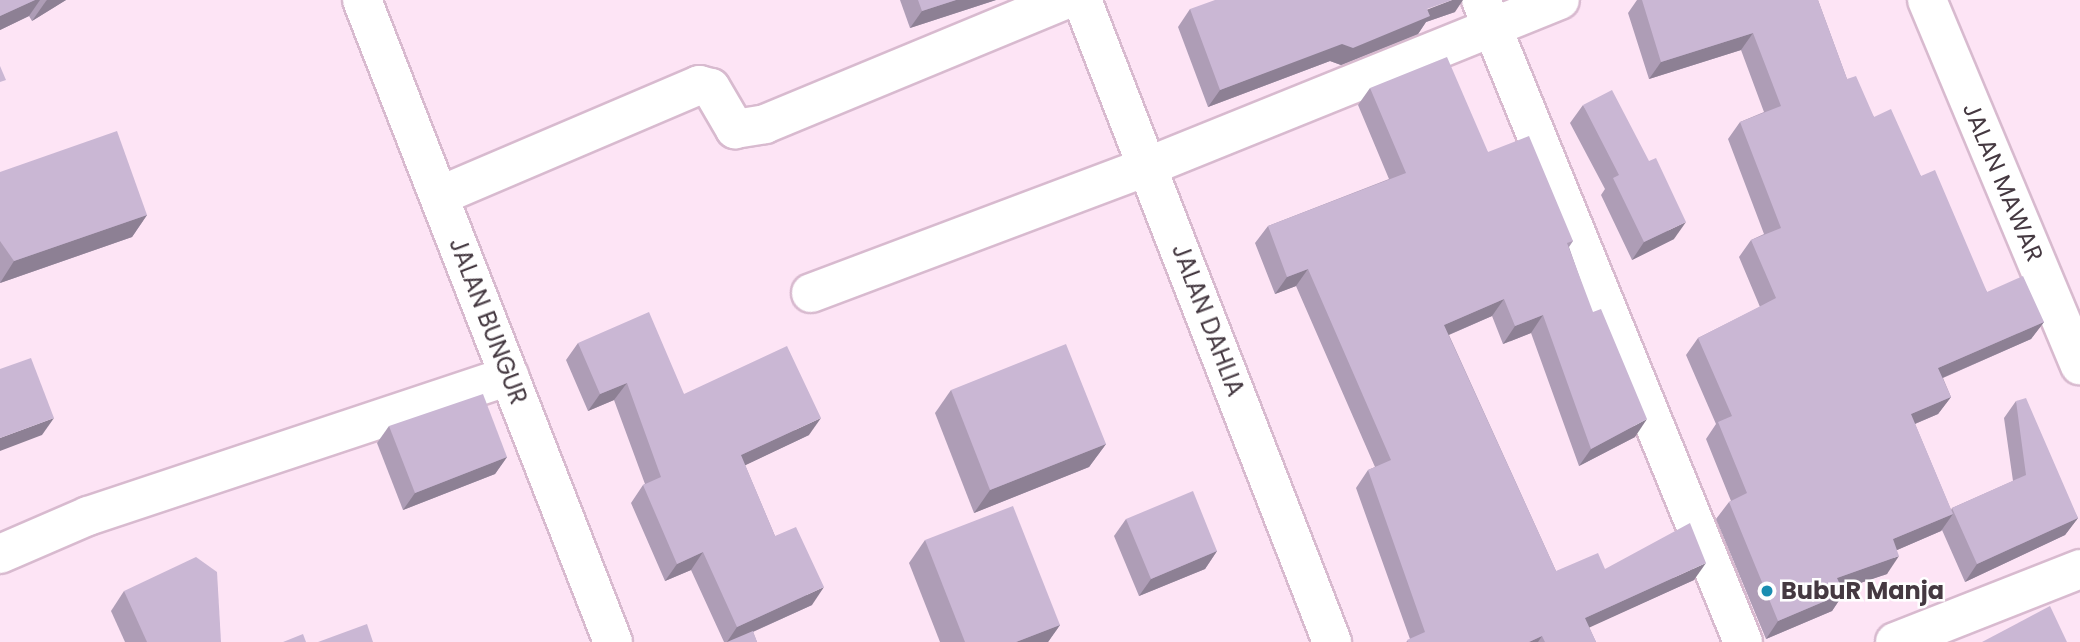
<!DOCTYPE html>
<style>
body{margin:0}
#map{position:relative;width:2080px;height:642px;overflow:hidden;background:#fde4f5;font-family:Poppins,sans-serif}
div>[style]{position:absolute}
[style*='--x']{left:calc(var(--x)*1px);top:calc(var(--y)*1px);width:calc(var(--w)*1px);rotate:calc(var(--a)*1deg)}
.roads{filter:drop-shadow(2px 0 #d8bacf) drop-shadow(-2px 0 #d8bacf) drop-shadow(0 2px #d8bacf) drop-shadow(0 -2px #d8bacf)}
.minor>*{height:38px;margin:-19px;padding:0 19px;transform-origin:19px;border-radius:19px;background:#fff}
.wall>*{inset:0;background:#ae9db6}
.shaded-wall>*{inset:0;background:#8d8094}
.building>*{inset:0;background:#cab7d4}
.dots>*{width:19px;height:19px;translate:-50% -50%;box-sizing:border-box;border:4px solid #fff;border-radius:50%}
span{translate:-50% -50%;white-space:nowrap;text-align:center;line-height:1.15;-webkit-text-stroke:5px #fff;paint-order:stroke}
.street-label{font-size:24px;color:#453941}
.poi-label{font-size:24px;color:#453941;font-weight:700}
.left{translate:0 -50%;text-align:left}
</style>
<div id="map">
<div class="roads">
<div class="minor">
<div style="--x:362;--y:0;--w:689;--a:68.65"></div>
<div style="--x:1082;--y:0;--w:689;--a:68.72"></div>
<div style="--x:1481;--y:0;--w:693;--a:67.8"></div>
<div style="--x:1927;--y:0;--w:396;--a:67.3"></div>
<div style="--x:439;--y:196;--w:283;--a:-23.1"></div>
<div style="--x:699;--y:85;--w:12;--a:14"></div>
<div style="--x:711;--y:88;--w:48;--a:59.7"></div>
<div style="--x:735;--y:129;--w:30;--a:-9"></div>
<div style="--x:765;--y:124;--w:325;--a:-22.5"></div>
<div style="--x:811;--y:293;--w:361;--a:-20.6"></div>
<div style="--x:1149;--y:166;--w:443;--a:-22"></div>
<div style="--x:0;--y:554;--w:96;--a:-23.4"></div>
<div style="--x:88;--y:516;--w:444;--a:-18.4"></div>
<div style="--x:1895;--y:642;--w:199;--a:-21.5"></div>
</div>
</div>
<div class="wall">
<div style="clip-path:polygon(0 0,66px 0,32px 21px,29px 16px,0 30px)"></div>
<div style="clip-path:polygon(900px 0,996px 0,910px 28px)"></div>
<div style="clip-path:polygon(1637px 0,1818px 0,1847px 79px,1874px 117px,1921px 176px,1987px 292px,2044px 322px,2031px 339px,1943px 378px,1951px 397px,1938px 414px,1915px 424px,1951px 510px,1952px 508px,2013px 481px,2004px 418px,2016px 401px,2078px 518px,2065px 535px,1965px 582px,1942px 530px,1941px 531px,1897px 550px,1887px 574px,1842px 589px,1844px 593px,1832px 611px,1766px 639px,1716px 519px,1729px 502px,1731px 501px,1706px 439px,1716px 424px,1686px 355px,1698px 338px,1760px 307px,1739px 257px,1751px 240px,1764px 234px,1728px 139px,1740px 122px,1764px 112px,1741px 50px,1649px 79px,1628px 13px)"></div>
<div style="clip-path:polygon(1190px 9px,1455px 12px,1426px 22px,1418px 34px,1341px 65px,1330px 61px,1208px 107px,1178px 27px)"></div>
<div style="clip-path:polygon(1370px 88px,1488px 152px,1573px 241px,1569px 247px,1635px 437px,1579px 466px,1531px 333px,1503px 344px,1492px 316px,1449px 335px,1556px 571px,1605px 569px,1694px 580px,1589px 627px,1596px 642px,1406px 642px,1410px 639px,1356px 488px,1368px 470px,1375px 467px,1296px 286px,1275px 294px,1255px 243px,1268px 226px,1389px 179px,1358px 105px)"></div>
<div style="clip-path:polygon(1583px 105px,1674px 239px,1632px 260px,1601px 195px,1605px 189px,1570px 123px)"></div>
<div style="clip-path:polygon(0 172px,147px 215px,132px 237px,0 283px)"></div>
<div style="clip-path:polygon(578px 343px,684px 394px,809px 435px,745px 465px,775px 536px,812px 605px,753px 632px,757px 642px,724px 642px,691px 570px,665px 581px,631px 503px,643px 485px,645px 484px,614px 400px,588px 411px,566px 360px)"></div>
<div style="clip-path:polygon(951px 390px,1106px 444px,1089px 467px,974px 513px,935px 413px)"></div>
<div style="clip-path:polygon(389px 426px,507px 457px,495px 474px,403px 510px,377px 443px)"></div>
<div style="clip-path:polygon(1126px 519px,1217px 551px,1205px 569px,1139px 596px,1114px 536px)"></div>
<div style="clip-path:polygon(925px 540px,1060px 625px,1048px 642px,940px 642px,909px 563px)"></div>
<div style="clip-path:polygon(124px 591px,221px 642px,125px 642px,111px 611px)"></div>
</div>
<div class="shaded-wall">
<div style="clip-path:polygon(35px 0,40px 0,29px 16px,0 30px,0 16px)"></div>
<div style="clip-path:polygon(47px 0,66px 0,32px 21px,46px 1px)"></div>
<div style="clip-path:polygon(956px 0,996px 0,910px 28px,922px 11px)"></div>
<div style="clip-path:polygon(1452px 0,1463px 0,1455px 12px,1426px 22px,1418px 34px,1341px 65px,1330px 61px,1208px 107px,1220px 90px)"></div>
<div style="clip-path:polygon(1753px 33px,1741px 50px,1649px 79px,1661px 62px)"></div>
<div style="clip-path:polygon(147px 215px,132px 237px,0 283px,14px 261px)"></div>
<div style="clip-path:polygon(1686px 222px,1674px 239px,1632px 260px,1644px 242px)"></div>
<div style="clip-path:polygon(1308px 269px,1296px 286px,1275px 294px,1287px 277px)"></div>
<div style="clip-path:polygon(1504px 299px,1492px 316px,1432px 342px,1444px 325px)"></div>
<div style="clip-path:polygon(1543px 315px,1531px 333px,1503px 344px,1515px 326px)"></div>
<div style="clip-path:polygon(2044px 322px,2031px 339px,1926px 385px,1938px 368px)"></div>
<div style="clip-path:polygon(627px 383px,614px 400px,588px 411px,600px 394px)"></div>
<div style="clip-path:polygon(1951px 397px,1938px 414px,1898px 431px,1911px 414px)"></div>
<div style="clip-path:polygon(54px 418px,42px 435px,0 451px,0 438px)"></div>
<div style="clip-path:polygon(821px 418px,809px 435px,729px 473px,741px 455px)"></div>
<div style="clip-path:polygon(1647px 419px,1635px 437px,1579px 466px,1591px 449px)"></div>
<div style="clip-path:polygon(1106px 444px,1089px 467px,974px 513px,990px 490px)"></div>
<div style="clip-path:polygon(507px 457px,495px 474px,403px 510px,415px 493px)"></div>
<div style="clip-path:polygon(1953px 514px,1941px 531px,1881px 557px,1893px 539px)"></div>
<div style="clip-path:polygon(2078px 518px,2065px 535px,1965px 582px,1977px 564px)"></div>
<div style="clip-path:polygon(1217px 551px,1205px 569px,1139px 596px,1151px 579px)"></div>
<div style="clip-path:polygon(703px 552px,691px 570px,665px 581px,677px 564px)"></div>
<div style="clip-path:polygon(1899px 556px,1887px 574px,1825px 595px,1837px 578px)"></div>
<div style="clip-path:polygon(1706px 563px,1694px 580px,1573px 635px,1585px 618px)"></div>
<div style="clip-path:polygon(824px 587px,812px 605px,730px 642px,727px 642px,737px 627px)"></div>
<div style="clip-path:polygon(1844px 593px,1832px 611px,1766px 639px,1778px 621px)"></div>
<div style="clip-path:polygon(1060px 625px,1048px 642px,1016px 642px)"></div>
<div style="clip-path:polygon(1542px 636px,1538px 642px,1529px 642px)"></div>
</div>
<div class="building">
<div style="clip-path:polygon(0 0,35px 0,0 16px)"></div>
<div style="clip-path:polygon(918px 0,956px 0,922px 11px)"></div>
<div style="clip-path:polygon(1215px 0,1452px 0,1427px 9px,1430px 16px,1353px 48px,1342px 44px,1220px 90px,1190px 9px)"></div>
<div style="clip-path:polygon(1642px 0,1818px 0,1847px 79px,1856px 76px,1874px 117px,1891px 109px,1921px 176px,1935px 170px,1987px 292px,2023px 276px,2044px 322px,1938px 368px,1951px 397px,1911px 414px,1953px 514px,1893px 539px,1899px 556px,1837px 578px,1844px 593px,1778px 621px,1729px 502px,1747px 493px,1718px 422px,1732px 416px,1698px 338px,1776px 298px,1751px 240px,1781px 228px,1740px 122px,1781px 106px,1753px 33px,1661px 62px)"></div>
<div style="clip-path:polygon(1447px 57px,1488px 152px,1529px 136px,1573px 241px,1567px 243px,1593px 312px,1601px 309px,1647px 419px,1591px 449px,1543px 315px,1515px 326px,1504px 299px,1444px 325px,1556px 571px,1598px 553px,1605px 569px,1690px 523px,1706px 563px,1585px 618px,1596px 642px,1545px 642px,1542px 636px,1529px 642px,1408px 642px,1407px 640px,1425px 632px,1368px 470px,1391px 460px,1308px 269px,1287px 277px,1268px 226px,1406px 173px,1370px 88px)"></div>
<div style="clip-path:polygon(0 66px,6px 80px,0 82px)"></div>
<div style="clip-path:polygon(1612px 90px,1649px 161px,1656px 158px,1686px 222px,1644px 242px,1613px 178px,1619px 175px,1583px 105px)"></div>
<div style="clip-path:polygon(117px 131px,147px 215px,14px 261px,0 241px,0 172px)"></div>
<div style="clip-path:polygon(649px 312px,684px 394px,787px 346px,821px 418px,741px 455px,775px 536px,796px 527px,824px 587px,737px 627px,703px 552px,677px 564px,643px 485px,661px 477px,627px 383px,600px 394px,578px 343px)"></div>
<div style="clip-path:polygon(1066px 344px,1106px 444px,990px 490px,951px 390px)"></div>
<div style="clip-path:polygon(31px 358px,54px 418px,0 438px,0 369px)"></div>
<div style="clip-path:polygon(483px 394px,507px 457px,415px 493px,389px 426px)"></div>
<div style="clip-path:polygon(2026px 398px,2078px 518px,1977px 564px,1952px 508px,2026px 475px,2016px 401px)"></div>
<div style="clip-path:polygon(1193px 491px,1217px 551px,1151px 579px,1126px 519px)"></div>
<div style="clip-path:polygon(1013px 506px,1060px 625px,1016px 642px,965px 642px,925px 540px)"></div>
<div style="clip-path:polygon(196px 557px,217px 572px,221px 642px,147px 642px,124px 591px)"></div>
<div style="clip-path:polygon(2050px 606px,2067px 642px,1982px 642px)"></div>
<div style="clip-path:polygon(367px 624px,373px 642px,318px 642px)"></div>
<div style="clip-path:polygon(753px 631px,757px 642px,727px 642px)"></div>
<div style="clip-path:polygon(303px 634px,306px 642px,283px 642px)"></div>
</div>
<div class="dots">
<div style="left:1767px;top:591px;background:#1a8db1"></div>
</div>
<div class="street-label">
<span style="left:2003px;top:182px;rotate:67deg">JALAN MAWAR</span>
<span style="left:1208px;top:320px;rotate:69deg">JALAN DAHLIA</span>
<span style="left:488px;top:321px;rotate:69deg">JALAN BUNGUR</span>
</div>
<div class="poi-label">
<span class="left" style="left:1781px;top:591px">BubuR Manja</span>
</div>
</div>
